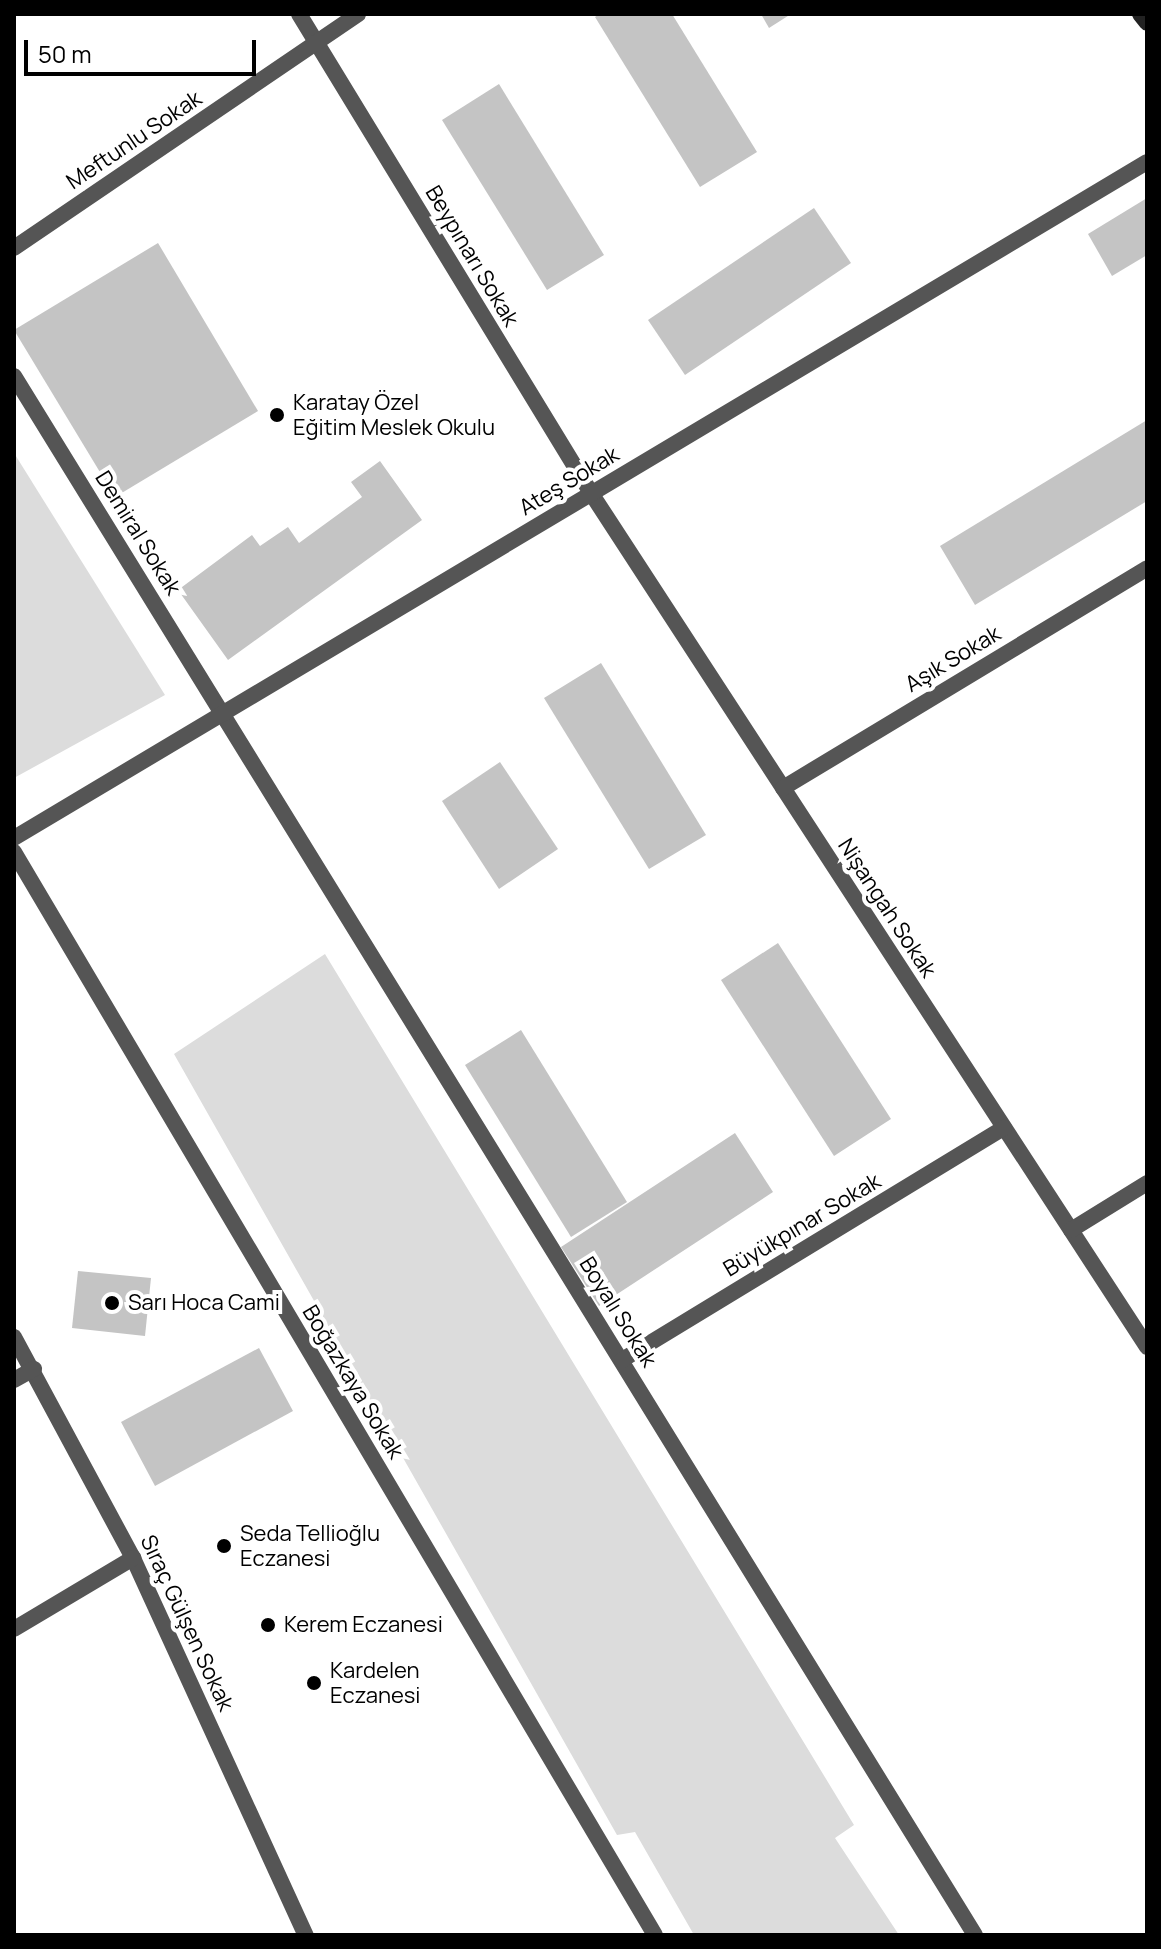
<!DOCTYPE html>
<meta charset="utf-8">
<style>
body{margin:0}
#map{position:relative;width:1161px;height:1949px;overflow:hidden;background:#fff;font-family:Manrope,sans-serif}
div>[style]{position:absolute}
[style*='--x']{left:calc(var(--x)*1px);top:calc(var(--y)*1px);width:calc(var(--w)*1px);rotate:calc(var(--a)*1deg)}
.green>*{inset:0;background:#dcdcdc}
.building>*{inset:0;background:#c4c4c4}
.minor>*{height:16px;margin:-8px;padding:0 8px;transform-origin:8px;border-radius:8px;background:#555}
.secondary>*{height:16px;margin:-8px;padding:0 8px;transform-origin:8px;border-radius:8px;background:#222}
.dots>*{width:22px;height:22px;translate:-50% -50%;box-sizing:border-box;border:4px solid #fff;border-radius:50%}
span{translate:-50% -50%;white-space:nowrap;text-align:center;line-height:1.15;-webkit-text-stroke:8px #fff;paint-order:stroke}
.street-label{font-size:22px;color:#000}
.poi-label{font-size:22px;color:#000}
.left{translate:0 -50%;text-align:left}
.frame{position:absolute;inset:0;border:16px solid #000;pointer-events:none}
.scale{position:absolute;left:24px;top:40px;width:232px;height:36px;box-sizing:border-box;border:4px solid #000;border-top:0;padding-left:10px;font-size:24px;line-height:28px;white-space:nowrap;color:#000;-webkit-text-stroke:6px #fff;paint-order:stroke}
</style>
<div id="map">
<div class="green">
<div style="clip-path:polygon(14px 453px,165px 695px,14px 778px)"></div>
<div style="clip-path:polygon(325px 954px,854px 1825px,835px 1838px,899px 1935px,694px 1935px,635px 1832px,617px 1835px,174px 1054px)"></div>
</div>
<div class="building">
<div style="clip-path:polygon(599px 14px,672px 14px,757px 152px,700px 187px,595px 17px)"></div>
<div style="clip-path:polygon(761px 14px,791px 14px,769px 28px)"></div>
<div style="clip-path:polygon(499px 84px,604px 255px,547px 290px,442px 120px)"></div>
<div style="clip-path:polygon(1147px 198px,1147px 255px,1112px 276px,1088px 234px)"></div>
<div style="clip-path:polygon(814px 208px,851px 263px,685px 375px,648px 320px)"></div>
<div style="clip-path:polygon(158px 243px,258px 411px,115px 497px,14px 330px)"></div>
<div style="clip-path:polygon(1147px 420px,1147px 501px,975px 605px,940px 546px)"></div>
<div style="clip-path:polygon(380px 461px,422px 520px,228px 660px,178px 590px,252px 535px,260px 546px,288px 527px,299px 543px,362px 497px,351px 482px)"></div>
<div style="clip-path:polygon(601px 663px,706px 835px,649px 869px,544px 698px)"></div>
<div style="clip-path:polygon(500px 762px,558px 849px,499px 889px,442px 801px)"></div>
<div style="clip-path:polygon(778px 943px,891px 1119px,834px 1156px,721px 980px)"></div>
<div style="clip-path:polygon(521px 1030px,627px 1202px,571px 1237px,465px 1065px)"></div>
<div style="clip-path:polygon(735px 1133px,773px 1192px,599px 1306px,561px 1247px)"></div>
<div style="clip-path:polygon(78px 1271px,151px 1278px,145px 1336px,72px 1328px)"></div>
<div style="clip-path:polygon(259px 1348px,293px 1411px,155px 1486px,121px 1422px)"></div>
</div>
<div class="minor">
<div style="--x:299;--y:14;--w:561;--a:58.63"></div>
<div style="--x:591;--y:493;--w:1019;--a:56.93"></div>
<div style="--x:14;--y:248;--w:416;--a:-34.2"></div>
<div style="--x:14;--y:376;--w:1831;--a:58.35"></div>
<div style="--x:783;--y:788;--w:425;--a:-31.1"></div>
<div style="--x:14;--y:838;--w:1319;--a:-30.82"></div>
<div style="--x:14;--y:852;--w:1258;--a:59.38"></div>
<div style="--x:1071;--y:1230;--w:89;--a:-31.7"></div>
<div style="--x:14;--y:1337;--w:251;--a:61.7"></div>
<div style="--x:133;--y:1558;--w:415;--a:65.4"></div>
<div style="--x:622;--y:1360;--w:447;--a:-31.3"></div>
<div style="--x:14;--y:1380;--w:23;--a:-29"></div>
<div style="--x:14;--y:1629;--w:139;--a:-30.8"></div>
</div>
<div class="secondary">
<div style="--x:1140;--y:14;--w:11;--a:52"></div>
</div>
<div class="dots">
<div style="left:277px;top:415px;background:#000"></div>
<div style="left:112px;top:1303px;background:#000"></div>
<div style="left:224px;top:1546px;background:#000"></div>
<div style="left:268px;top:1625px;background:#000"></div>
<div style="left:314px;top:1683px;background:#000"></div>
</div>
<div class="street-label">
<span style="left:134px;top:140px;rotate:-34deg">Meftunlu Sokak</span>
<span style="left:472px;top:256px;rotate:59deg">Beypınarı Sokak</span>
<span style="left:569px;top:481px;rotate:-31deg">Ateş Sokak</span>
<span style="left:138px;top:533px;rotate:58deg">Demiral Sokak</span>
<span style="left:953px;top:659px;rotate:-31deg">Aşık Sokak</span>
<span style="left:887px;top:908px;rotate:57deg">Nişangah Sokak</span>
<span style="left:802px;top:1225px;rotate:-31deg">Büyükpınar Sokak</span>
<span style="left:618px;top:1312px;rotate:58deg">Boyalı Sokak</span>
<span style="left:353px;top:1382px;rotate:59deg">Boğazkaya Sokak</span>
<span style="left:187px;top:1623px;rotate:65deg">Sıraç Gülşen Sokak</span>
</div>
<div class="poi-label">
<span class="left" style="left:293px;top:415px">Karatay Özel<br>Eğitim Meslek Okulu</span>
<span class="left" style="left:128px;top:1303px">Sarı Hoca Cami</span>
<span class="left" style="left:240px;top:1546px">Seda Tellioğlu<br>Eczanesi</span>
<span class="left" style="left:284px;top:1625px">Kerem Eczanesi</span>
<span class="left" style="left:330px;top:1683px">Kardelen<br>Eczanesi</span>
</div>
<div class="frame"></div>
<div class="scale">50 m</div>
</div>
